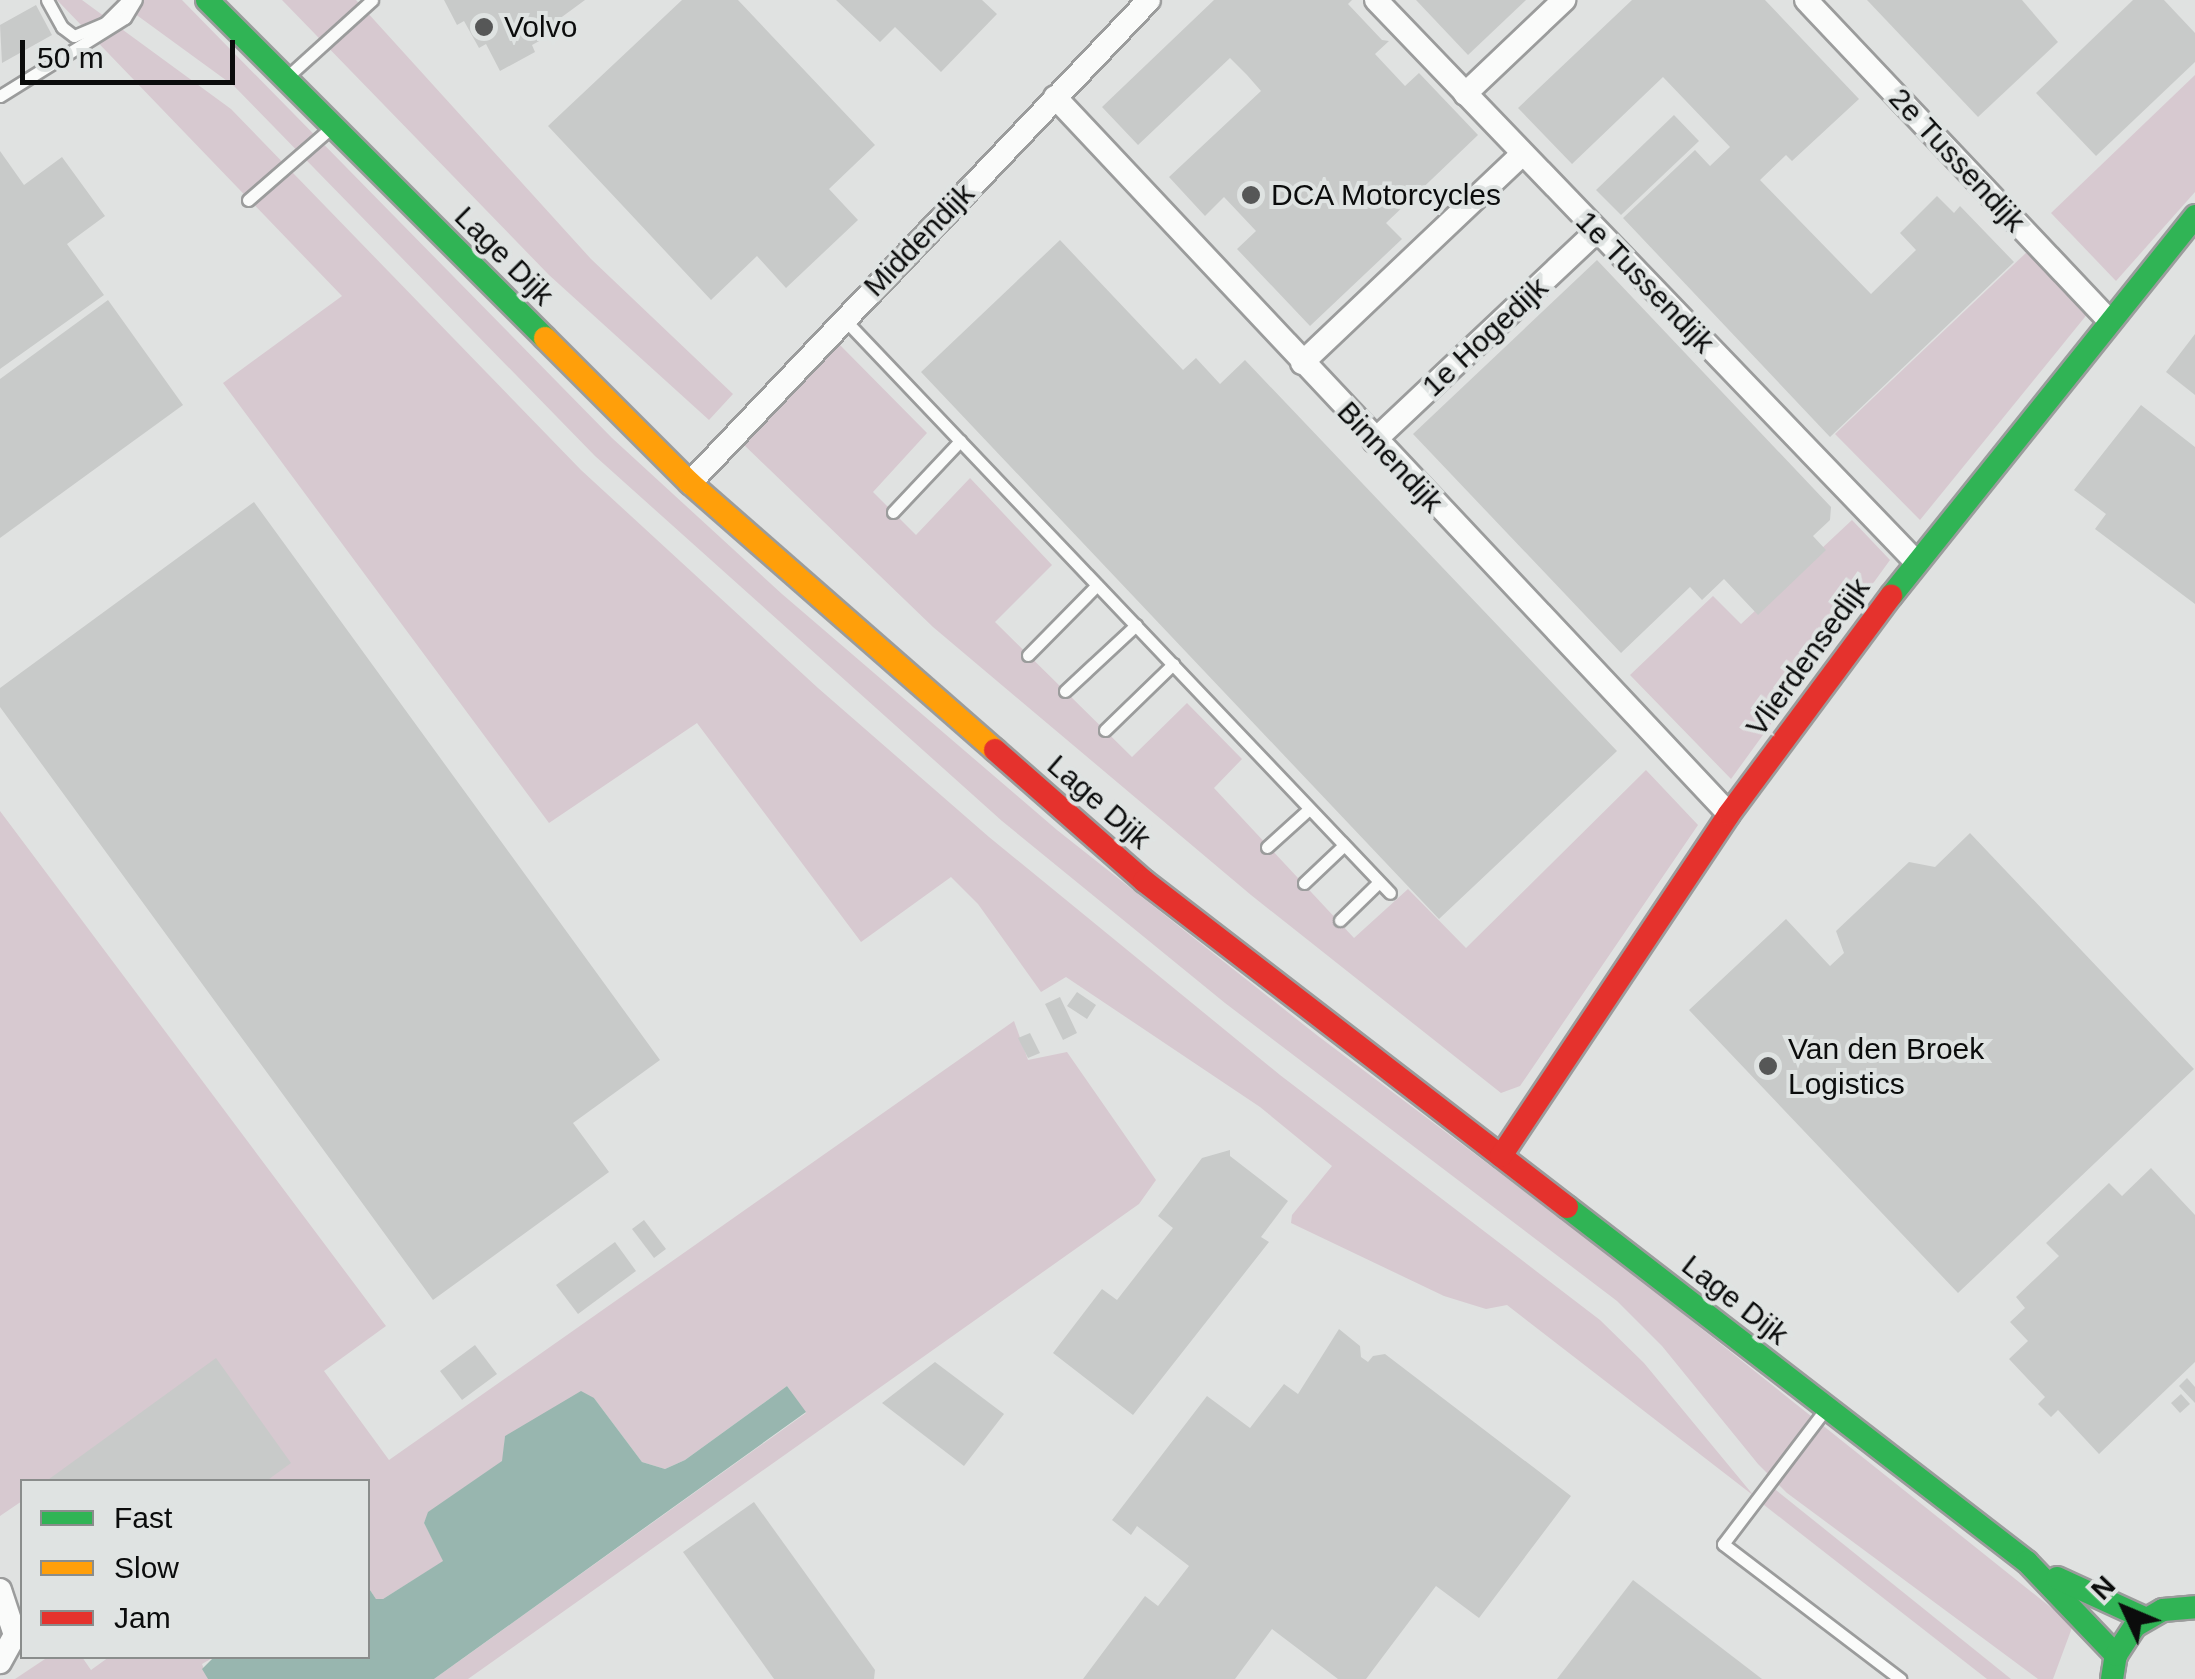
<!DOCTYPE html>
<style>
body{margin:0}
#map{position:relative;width:2195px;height:1679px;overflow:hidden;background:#e0e2e1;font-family:Arial,sans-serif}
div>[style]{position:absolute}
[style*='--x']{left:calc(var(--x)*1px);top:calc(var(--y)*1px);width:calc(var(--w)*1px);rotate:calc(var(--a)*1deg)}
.green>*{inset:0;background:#d7c9d0}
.water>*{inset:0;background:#98b6af}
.building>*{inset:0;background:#c8cac9}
.roads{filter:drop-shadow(2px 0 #9b9c9c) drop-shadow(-2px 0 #9b9c9c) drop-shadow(0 2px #9b9c9c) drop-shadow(0 -2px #9b9c9c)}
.lane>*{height:11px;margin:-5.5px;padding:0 5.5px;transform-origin:5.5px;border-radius:5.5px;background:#fafbfa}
.street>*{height:22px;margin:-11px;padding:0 11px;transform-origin:11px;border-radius:11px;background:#fafbfa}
.fast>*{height:22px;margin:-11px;padding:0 11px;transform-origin:11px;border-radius:11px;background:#30b455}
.slow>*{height:22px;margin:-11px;padding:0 11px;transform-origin:11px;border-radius:11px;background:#ff9f0a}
.jam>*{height:22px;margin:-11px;padding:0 11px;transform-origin:11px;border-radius:11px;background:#e5322d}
.dots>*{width:28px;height:28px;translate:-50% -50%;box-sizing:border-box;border:5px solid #dfe3e2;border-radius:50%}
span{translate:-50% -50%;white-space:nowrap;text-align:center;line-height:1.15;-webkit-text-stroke:8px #dfe3e2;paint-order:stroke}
.poi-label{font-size:30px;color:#0b0c0c}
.left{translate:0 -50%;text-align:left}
.street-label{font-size:30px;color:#0b0c0c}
.legend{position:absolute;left:20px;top:1479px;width:350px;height:180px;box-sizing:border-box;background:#dfe3e2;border:2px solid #8a8d8c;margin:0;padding:12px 18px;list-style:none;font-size:30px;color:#0b0c0c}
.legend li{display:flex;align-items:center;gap:20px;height:50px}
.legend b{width:50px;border:2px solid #8a8d8c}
.north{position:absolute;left:2075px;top:1559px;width:100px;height:100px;-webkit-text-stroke:8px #dfe3e2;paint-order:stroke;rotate:314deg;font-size:28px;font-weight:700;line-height:40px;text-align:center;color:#0b0c0c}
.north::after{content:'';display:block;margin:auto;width:35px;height:45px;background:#0b0c0c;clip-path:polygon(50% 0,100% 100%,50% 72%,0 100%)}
.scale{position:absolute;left:20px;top:40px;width:215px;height:45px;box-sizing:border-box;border:5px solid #0b0c0c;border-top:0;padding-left:12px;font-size:30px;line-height:35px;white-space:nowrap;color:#0b0c0c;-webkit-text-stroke:8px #dfe3e2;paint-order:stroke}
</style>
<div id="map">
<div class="green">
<div style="clip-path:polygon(57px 0,82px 0,231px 109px,581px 470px,818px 688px,989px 837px,1280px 1075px,1600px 1320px,1644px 1363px,1754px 1496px,1507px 1305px,1486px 1309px,1444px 1296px,1291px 1223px,1292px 1215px,1332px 1166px,1260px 1107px,1066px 977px,1041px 992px,978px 904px,951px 877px,861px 942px,697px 723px,549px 823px,223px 383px,342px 296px)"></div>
<div style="clip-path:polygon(116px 0,182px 0,612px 438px,782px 594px,1057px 830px,1318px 1036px,1613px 1258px,2073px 1625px,2053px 1679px,2038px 1679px,1787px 1493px,1758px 1464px,1662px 1346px,1617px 1301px,1225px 1003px,1002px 821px,595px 456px,234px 86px)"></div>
<div style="clip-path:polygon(282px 0,356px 0,591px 259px,733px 394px,709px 420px,549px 275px)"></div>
<div style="clip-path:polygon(2195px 75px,2195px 192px,2116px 281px,2051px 213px)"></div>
<div style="clip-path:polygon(2029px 250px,2089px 312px,1920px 520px,1835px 434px)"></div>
<div style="clip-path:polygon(838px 343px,927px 433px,873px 492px,916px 535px,970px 478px,1052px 565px,995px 622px,1132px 757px,1187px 703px,1242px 759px,1214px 788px,1354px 938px,1408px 889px,1466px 948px,1646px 770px,1698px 825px,1520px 1086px,1501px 1093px,1251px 895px,933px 627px,741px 442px)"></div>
<div style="clip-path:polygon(1852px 520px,1890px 560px,1731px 779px,1630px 675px,1713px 596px,1741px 624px)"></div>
<div style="clip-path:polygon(0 811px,386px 1326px,324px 1371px,389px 1460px,1014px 1021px,1028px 1060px,1067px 1052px,1156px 1180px,1139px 1204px,468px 1679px,434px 1679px,806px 1413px,787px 1386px,685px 1460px,665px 1469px,642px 1462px,594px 1398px,505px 1436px,503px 1461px,429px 1512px,424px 1523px,444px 1561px,383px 1599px,376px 1599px,368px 1587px,368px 1482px,22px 1482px,22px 1501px,0 1516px)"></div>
<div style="clip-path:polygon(1771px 1486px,2011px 1679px,1987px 1679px,1759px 1501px)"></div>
<div style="clip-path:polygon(48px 1657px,82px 1657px,91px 1670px,109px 1657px,214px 1657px,202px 1664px,208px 1679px,15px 1679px)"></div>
</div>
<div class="water">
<div style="clip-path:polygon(787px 1386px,806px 1412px,434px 1679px,208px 1679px,202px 1669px,214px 1657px,368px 1656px,368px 1587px,376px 1599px,383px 1599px,443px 1561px,424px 1523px,428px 1512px,502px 1461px,505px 1436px,581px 1391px,594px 1398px,642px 1462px,665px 1469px,685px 1460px)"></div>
</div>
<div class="building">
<div style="clip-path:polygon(444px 0,585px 0,555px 22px,559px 30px,532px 45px,535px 52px,500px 71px,486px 44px,479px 48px,464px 21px,457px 25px)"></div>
<div style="clip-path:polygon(682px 0,738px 0,875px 145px,829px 189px,858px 220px,786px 288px,757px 256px,711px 300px,548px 126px)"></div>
<div style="clip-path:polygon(836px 0,982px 0,997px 14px,941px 72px,895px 27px,880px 42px)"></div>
<div style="clip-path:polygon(1214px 0,1352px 0,1348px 4px,1382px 40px,1389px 41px,1375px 54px,1405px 86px,1419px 73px,1478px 135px,1386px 223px,1402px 239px,1310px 326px,1237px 249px,1256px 231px,1224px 197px,1205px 216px,1169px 177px,1261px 91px,1247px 75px,1230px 58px,1138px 145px,1102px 107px)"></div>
<div style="clip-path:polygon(1416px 0,1526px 0,1468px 55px)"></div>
<div style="clip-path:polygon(1632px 0,1765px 0,1859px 99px,1792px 161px,1786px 155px,1760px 180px,1871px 294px,1916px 250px,1900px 233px,1937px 196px,1954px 213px,1960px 206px,2014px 262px,1830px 437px,1623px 218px,1695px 150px,1710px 166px,1730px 147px,1663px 77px,1572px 164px,1518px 108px)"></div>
<div style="clip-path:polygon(1867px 0,2022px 0,2058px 42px,1978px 117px)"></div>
<div style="clip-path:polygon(2133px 0,2164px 0,2195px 33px,2195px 62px,2096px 156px,2036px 93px)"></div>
<div style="clip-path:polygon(36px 5px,52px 35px,2px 63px,0 25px)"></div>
<div style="clip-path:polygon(1674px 115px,1699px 141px,1621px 215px,1596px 190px)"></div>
<div style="clip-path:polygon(0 151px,24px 185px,62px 157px,105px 216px,67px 244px,104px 295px,0 369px)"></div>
<div style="clip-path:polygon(1060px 240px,1183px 370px,1196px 358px,1220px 384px,1245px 360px,1617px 751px,1439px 919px,921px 372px)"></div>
<div style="clip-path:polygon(1597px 260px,1831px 507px,1830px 520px,1813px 536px,1826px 550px,1758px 615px,1724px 579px,1702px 600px,1690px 587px,1621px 653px,1413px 434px)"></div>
<div style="clip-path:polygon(108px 300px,183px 405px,0 538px,0 379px)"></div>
<div style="clip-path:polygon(2195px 334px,2195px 395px,2166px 372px)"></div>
<div style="clip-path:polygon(2141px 405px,2195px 447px,2195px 604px,2095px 529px,2106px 514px,2074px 490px)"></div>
<div style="clip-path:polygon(254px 502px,660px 1060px,573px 1123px,609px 1172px,433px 1300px,0 707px,0 688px)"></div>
<div style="clip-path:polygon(1970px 833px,2194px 1069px,1958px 1293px,1689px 1010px,1786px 919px,1830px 966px,1844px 953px,1836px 931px,1909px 862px,1935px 867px)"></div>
<div style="clip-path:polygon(1077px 992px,1096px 1005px,1087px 1019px,1067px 1006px)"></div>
<div style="clip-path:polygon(1060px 997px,1077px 1033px,1063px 1040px,1045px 1004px)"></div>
<div style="clip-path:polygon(1030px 1033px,1040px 1053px,1028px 1058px,1018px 1038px)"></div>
<div style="clip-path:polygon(1230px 1150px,1230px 1156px,1288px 1201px,1261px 1237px,1269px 1242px,1133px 1415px,1053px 1353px,1102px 1289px,1117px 1300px,1173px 1228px,1158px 1216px,1202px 1158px)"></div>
<div style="clip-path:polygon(2151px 1168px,2195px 1215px,2195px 1362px,2099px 1454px,2058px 1410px,2051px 1417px,2038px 1404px,2045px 1397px,2009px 1359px,2028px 1341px,2010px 1322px,2025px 1308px,2016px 1297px,2059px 1256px,2046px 1243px,2109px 1183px,2122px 1196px)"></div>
<div style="clip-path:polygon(644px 1220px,666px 1249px,654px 1258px,632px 1229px)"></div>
<div style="clip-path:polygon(615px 1242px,636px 1271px,578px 1314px,556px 1285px)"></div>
<div style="clip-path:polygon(1339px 1329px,1360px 1346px,1361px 1357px,1368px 1362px,1373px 1356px,1385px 1354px,1571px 1496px,1479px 1618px,1436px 1586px,1366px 1679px,1338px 1679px,1272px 1629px,1235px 1679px,1083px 1679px,1145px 1596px,1158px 1606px,1189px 1566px,1137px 1526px,1131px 1535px,1112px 1520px,1207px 1396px,1250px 1428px,1284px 1384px,1298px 1394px)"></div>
<div style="clip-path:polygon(475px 1345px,497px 1374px,462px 1400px,440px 1371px)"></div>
<div style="clip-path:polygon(216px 1358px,291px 1463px,265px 1482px,45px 1482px)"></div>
<div style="clip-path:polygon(935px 1362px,1004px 1414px,964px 1466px,882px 1403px)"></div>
<div style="clip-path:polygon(2187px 1378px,2195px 1387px,2195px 1403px,2179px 1386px)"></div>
<div style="clip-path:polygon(2181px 1394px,2190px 1404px,2180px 1413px,2171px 1403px)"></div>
<div style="clip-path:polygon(754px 1502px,875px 1670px,874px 1679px,774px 1679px,683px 1552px)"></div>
<div style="clip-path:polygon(1633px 1580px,1762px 1679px,1557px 1679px)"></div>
</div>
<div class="roads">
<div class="lane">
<div style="--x:47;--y:0;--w:31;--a:61"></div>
<div style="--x:62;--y:27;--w:15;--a:37"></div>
<div style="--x:74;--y:36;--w:34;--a:-23"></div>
<div style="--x:105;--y:23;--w:33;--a:-45"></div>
<div style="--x:286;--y:78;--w:116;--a:-42.2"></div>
<div style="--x:0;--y:96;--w:147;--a:-32"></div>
<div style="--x:125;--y:18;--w:21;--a:-59"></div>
<div style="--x:248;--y:200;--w:111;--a:-41"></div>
<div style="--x:844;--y:319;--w:792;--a:46.43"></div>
<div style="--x:893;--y:512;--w:98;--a:-46.7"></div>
<div style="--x:1028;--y:655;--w:98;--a:-45.4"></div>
<div style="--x:1065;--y:691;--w:97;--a:-42.9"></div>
<div style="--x:1105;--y:730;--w:95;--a:-44.1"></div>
<div style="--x:1267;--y:847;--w:57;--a:-42.1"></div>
<div style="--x:1304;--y:883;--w:55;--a:-43.5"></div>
<div style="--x:1340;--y:920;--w:54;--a:-44.3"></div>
<div style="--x:1824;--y:1411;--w:167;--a:127.2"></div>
<div style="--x:1723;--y:1544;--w:223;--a:37.3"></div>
</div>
<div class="street">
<div style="--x:1376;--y:0;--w:779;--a:46.14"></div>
<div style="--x:1806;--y:0;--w:439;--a:46.6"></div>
<div style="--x:1465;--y:94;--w:137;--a:-43.5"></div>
<div style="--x:1055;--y:97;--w:984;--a:46.77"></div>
<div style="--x:1302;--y:363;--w:303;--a:-43.5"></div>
<div style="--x:1374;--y:441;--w:305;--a:-43.3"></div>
<div style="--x:690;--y:483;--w:666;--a:-46.46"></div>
<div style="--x:0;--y:1590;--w:47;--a:71.6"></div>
<div style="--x:15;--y:1635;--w:31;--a:119"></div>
</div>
<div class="fast">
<div style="--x:207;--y:0;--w:478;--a:45"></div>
<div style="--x:1891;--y:596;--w:487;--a:-51.3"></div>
<div style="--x:1567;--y:1207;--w:581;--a:37.66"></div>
<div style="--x:2027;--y:1562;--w:129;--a:46.3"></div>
<div style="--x:2057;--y:1578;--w:96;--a:24.7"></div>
<div style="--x:2112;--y:1679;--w:24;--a:-81"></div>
<div style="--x:2116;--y:1655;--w:35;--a:-57"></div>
<div style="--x:2135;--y:1626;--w:32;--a:-30"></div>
<div style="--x:2163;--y:1610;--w:32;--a:-5"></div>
</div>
<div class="slow">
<div style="--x:545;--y:338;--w:205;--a:45"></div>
<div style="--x:690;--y:483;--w:405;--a:41.2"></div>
</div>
<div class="jam">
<div style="--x:995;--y:750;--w:198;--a:41.3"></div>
<div style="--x:1144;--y:881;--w:534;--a:37.62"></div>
<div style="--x:1501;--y:1156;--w:411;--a:-56.3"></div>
<div style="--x:1729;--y:814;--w:272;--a:-53.4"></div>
</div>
</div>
<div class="dots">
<div style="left:484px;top:27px;background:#565757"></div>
<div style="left:1251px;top:195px;background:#565757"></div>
<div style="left:1768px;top:1066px;background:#565757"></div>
</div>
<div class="poi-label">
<span class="left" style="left:504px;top:27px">Volvo</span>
<span class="left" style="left:1271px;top:195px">DCA Motorcycles</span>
<span class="left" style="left:1788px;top:1066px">Van den Broek<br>Logistics</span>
</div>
<div class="street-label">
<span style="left:1957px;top:160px;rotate:47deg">2e Tussendijk</span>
<span style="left:919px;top:240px;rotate:-46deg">Middendijk</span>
<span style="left:504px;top:256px;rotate:45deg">Lage Dijk</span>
<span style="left:1645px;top:282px;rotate:46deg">1e Tussendijk</span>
<span style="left:1485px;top:337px;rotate:-43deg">1e Hogedijk</span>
<span style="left:1390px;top:457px;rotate:47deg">Binnendijk</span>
<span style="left:1808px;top:657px;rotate:-54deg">Vlierdensedijk</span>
<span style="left:1099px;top:802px;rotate:41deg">Lage Dijk</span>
<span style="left:1735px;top:1300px;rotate:38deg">Lage Dijk</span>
</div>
<ul class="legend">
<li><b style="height:12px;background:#30b455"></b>Fast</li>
<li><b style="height:12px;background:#ff9f0a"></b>Slow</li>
<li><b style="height:12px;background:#e5322d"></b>Jam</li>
</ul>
<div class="north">N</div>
<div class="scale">50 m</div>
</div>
